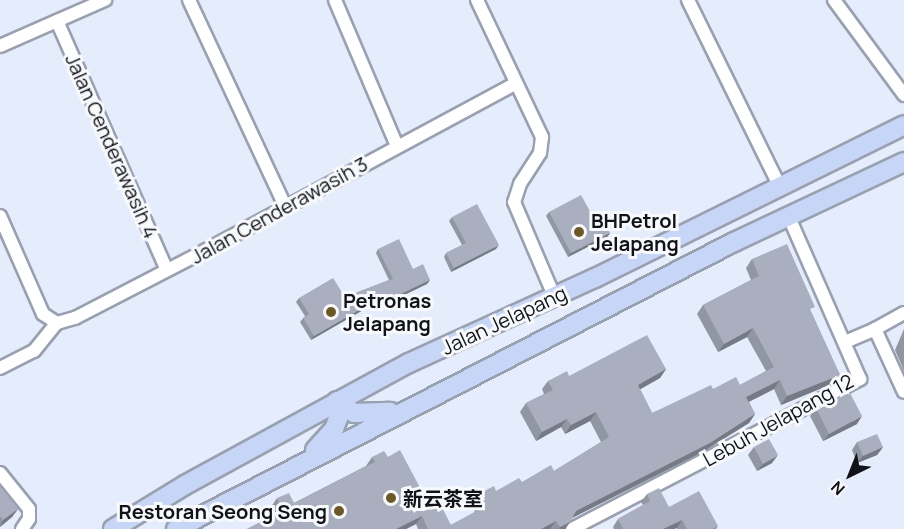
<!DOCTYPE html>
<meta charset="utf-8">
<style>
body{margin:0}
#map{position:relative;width:904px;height:529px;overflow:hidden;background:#e5ecfc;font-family:Manrope,"Noto Sans SC",sans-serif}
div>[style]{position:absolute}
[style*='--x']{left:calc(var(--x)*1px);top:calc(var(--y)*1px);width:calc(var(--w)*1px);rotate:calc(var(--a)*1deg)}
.roads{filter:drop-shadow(2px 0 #99a0af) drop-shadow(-2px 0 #99a0af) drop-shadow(0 2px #99a0af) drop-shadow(0 -2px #99a0af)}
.street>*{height:12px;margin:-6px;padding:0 6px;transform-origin:6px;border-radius:6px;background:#fff}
.primary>*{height:18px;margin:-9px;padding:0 9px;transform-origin:9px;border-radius:9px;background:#c7d6f6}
.wall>*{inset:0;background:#9196a3}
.shaded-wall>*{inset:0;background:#767a85}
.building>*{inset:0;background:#a9afbe}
.dots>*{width:16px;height:16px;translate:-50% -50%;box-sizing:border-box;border:3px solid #f8f9fc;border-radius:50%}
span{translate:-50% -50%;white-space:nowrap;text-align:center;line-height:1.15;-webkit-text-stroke:6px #f8f9fc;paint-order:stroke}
.street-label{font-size:20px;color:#111318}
.poi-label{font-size:20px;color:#111318;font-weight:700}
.left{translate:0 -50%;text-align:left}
.right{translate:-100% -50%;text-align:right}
.north{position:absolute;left:820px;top:445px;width:60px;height:60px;-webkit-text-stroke:4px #f8f9fc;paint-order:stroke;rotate:223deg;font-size:16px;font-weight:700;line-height:24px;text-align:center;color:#111318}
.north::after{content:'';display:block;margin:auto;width:21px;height:27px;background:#111318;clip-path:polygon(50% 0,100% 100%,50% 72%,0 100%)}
</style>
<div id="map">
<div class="roads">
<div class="street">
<div style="--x:189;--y:0;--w:225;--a:65"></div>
<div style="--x:335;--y:0;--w:159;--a:67"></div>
<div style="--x:477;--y:0;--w:152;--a:64.6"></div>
<div style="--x:542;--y:137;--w:16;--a:97"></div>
<div style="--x:540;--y:153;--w:37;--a:123"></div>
<div style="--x:520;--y:184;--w:19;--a:108"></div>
<div style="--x:514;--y:202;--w:102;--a:66.9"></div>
<div style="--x:688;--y:0;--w:208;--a:63.8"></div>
<div style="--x:834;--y:0;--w:118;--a:53.6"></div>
<div style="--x:57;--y:21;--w:272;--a:66.2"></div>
<div style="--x:0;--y:46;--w:115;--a:-23.7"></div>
<div style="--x:0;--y:216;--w:107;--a:66.3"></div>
<div style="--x:43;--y:314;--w:17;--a:33"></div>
<div style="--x:57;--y:323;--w:19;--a:-16"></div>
<div style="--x:75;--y:318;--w:152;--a:-27.4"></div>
<div style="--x:210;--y:248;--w:345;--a:-28.3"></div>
<div style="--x:904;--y:313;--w:33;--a:151"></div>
<div style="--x:875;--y:329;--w:69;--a:65.3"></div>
<div style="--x:845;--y:342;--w:33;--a:-23"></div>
<div style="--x:0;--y:368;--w:38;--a:-27"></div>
<div style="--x:34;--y:351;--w:36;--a:-51"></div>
<div style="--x:0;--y:473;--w:46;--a:51.1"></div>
<div style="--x:29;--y:509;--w:10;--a:90"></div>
<div style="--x:29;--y:519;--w:12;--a:125"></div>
<div style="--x:572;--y:529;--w:325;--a:-27.5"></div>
<div style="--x:860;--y:379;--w:179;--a:-113.7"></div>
</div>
<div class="primary">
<div style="--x:337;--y:401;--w:21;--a:35"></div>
<div style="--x:354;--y:413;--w:36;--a:-2"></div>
<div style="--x:315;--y:450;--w:28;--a:-48"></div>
<div style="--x:334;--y:429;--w:14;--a:-69"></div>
<div style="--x:339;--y:416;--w:15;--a:-98"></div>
<div style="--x:113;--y:529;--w:84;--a:-31.4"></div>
<div style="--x:185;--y:485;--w:255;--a:-28.6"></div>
<div style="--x:409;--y:363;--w:205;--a:-24.6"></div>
<div style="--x:595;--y:278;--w:345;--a:-26.3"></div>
<div style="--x:176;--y:529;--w:627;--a:-27.22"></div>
<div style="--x:734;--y:242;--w:188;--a:-25.2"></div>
</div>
</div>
<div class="wall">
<div style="clip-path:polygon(549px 212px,596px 222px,610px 233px,607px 237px,568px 257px,546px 216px)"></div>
<div style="clip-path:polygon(452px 217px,496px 249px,451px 272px,444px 257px,446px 253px,462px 245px,449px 221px)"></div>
<div style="clip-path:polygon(378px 249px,413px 269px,430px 280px,427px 284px,379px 307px,377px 302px,311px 340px,300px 322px,305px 316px,296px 302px,299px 298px,345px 297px,389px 280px,376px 253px)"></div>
<div style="clip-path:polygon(752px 259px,811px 312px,840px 375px,834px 383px,781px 405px,774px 389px,749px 402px,755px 414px,749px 423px,704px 451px,572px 518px,565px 529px,418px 529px,416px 524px,406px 529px,247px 529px,275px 515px,271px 507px,277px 498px,294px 503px,366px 466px,372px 457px,388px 457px,451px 525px,475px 512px,471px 504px,477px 495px,496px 491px,554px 471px,601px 442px,590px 421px,565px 434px,561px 427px,536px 441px,520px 412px,526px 403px,544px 394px,542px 389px,548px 381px,569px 376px,666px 369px,660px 378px,640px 389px,652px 413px,713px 389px,740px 385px,766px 371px,747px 337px,718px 352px,697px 314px,703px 305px,751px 280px,746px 268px)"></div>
<div style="clip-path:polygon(904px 329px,904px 371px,895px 350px)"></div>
<div style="clip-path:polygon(816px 408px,857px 424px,823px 441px,810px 416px)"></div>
<div style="clip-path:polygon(857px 442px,883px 447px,877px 455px,857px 463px,852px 450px)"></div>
<div style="clip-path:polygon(754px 447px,772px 463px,757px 471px,748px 455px)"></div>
<div style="clip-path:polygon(0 486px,18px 509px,12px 517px,0 527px)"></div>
<div style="clip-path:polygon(647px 494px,669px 507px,718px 526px,716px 529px,677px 529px,677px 528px,674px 529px,614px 529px,613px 527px,618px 519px,643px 505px,641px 502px)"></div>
</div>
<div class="shaded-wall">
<div style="clip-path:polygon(610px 233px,607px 237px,568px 257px,571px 253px)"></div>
<div style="clip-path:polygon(499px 245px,496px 249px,451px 272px,454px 268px)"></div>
<div style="clip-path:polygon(430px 280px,427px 284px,379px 307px,382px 303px)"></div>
<div style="clip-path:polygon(380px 298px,377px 302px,311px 340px,314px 336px)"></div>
<div style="clip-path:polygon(753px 328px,747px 337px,718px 352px,724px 344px)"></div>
<div style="clip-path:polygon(666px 369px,660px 378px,632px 394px,638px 385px)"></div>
<div style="clip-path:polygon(840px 375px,834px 383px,781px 405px,787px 396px)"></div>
<div style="clip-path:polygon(780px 380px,774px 389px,740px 406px,746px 397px)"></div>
<div style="clip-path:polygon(596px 412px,590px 421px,565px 434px,571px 425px)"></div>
<div style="clip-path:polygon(755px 414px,749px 423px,704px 451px,570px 519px,576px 511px)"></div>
<div style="clip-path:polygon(862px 416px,857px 424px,823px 441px,829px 434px)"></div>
<div style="clip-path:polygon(567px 419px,561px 427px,536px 441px,542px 432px)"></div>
<div style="clip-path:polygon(883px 447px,877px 455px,857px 463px,863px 456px)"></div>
<div style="clip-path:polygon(778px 455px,772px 463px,757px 471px,763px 464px)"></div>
<div style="clip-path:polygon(18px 509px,12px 517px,0 527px,3px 520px)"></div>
<div style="clip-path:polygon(422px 516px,416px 524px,406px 529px,396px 529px)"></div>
<div style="clip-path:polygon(682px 520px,677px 528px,674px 529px,663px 529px)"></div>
<div style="clip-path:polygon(556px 521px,550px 529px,541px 529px)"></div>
<div style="clip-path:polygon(570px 522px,565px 529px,559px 529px,560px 527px)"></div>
</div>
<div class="building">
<div style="clip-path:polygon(581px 195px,596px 222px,602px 219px,610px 233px,571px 253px,549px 212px)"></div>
<div style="clip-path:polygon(477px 204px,499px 245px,454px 268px,446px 253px,466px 243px,452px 217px)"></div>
<div style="clip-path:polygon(399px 239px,413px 269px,423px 264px,430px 280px,382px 303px,380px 298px,314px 336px,303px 318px,309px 314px,299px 298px,333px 278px,345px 297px,393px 279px,378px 249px)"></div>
<div style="clip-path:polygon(787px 244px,815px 307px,810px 309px,840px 375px,787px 396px,780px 380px,746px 397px,755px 414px,710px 443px,576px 511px,570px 522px,560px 527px,556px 521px,541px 529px,428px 529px,422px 516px,396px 529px,247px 529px,283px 511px,277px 498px,289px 493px,294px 503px,375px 462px,372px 457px,384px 451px,388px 457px,400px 450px,424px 495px,433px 490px,451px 525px,483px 508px,477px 495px,494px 486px,496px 491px,519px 478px,522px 482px,551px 465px,554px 471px,609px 437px,596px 412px,571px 425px,567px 419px,542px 432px,526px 403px,553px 390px,548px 381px,567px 371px,569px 376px,647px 335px,666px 369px,638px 385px,652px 413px,711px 385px,713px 389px,736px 377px,740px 385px,774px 367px,753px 328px,724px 344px,703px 305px,759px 276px,752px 259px)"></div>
<div style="clip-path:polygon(849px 391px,862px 416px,829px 434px,816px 408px)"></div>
<div style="clip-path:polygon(877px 434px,883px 447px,863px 456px,857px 442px)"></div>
<div style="clip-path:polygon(769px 439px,778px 455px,763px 464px,754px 447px)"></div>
<div style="clip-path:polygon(0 486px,18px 509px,3px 520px,0 516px)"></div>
<div style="clip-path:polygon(659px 488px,669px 507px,699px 491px,718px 526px,712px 529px,687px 529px,682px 520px,663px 529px,623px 529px,618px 519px,650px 501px,647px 494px)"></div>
</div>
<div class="dots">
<div style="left:579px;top:232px;background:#6c5726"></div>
<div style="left:331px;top:312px;background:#6c5726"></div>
<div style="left:391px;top:498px;background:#6c5726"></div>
<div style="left:339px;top:511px;background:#6c5726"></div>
</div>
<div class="street-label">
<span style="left:112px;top:146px;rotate:66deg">Jalan Cenderawasih 4</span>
<span style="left:279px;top:210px;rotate:-29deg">Jalan Cenderawasih 3</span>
<span style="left:504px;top:320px;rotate:-25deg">Jalan Jelapang</span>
<span style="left:778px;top:420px;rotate:-29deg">Lebuh Jelapang 12</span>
</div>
<div class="poi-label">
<span class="left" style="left:591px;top:232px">BHPetrol<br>Jelapang</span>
<span class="left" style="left:343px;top:312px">Petronas<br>Jelapang</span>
<span class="left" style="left:403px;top:498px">新云茶室</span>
<span class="right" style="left:327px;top:511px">Restoran Seong Seng</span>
</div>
<div class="north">N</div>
</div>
